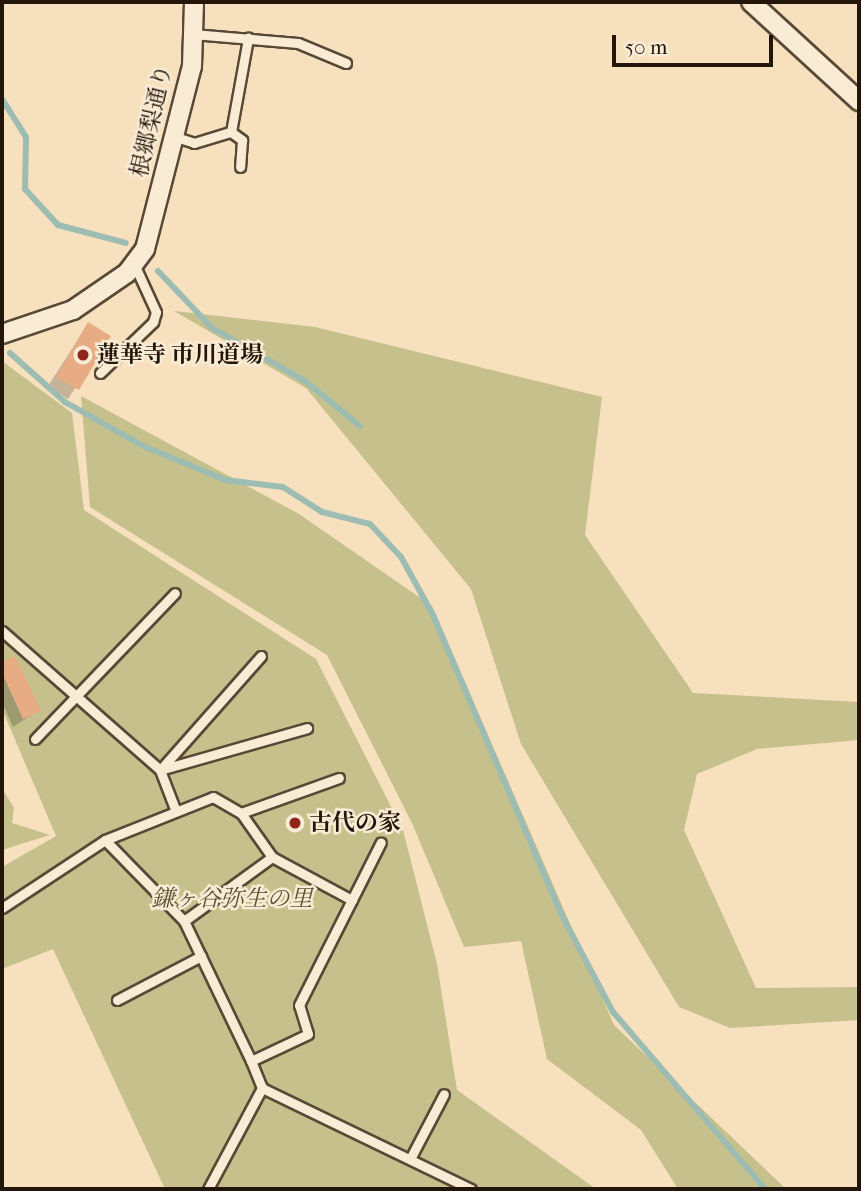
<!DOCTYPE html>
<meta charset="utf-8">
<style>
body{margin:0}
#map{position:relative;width:861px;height:1191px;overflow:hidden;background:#f7e0be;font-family:"IM FELL French Canon","Noto Serif JP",serif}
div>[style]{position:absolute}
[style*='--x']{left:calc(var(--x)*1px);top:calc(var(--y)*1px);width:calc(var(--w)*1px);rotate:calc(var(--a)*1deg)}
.green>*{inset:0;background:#c5c08c}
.shadow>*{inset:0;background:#0003}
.stream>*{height:6px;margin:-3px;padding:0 3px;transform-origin:3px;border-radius:3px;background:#9dbdb2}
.building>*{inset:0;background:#e8ac85}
.roads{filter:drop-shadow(2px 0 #584836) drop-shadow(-2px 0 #584836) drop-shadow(0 2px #584836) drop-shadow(0 -2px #584836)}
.lane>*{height:9px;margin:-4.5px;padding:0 4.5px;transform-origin:4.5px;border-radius:4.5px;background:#faebd5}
.street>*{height:18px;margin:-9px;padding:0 9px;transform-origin:9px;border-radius:9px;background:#faebd5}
.dots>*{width:19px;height:19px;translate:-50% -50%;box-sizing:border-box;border:4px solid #faebd5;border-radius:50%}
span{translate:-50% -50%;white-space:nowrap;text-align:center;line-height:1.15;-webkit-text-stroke:5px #faebd5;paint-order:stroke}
.street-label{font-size:23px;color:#231608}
.poi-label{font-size:23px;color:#231608;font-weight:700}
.left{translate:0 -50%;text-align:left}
.park-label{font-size:23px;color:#5c5236;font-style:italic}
.frame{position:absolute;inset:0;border:4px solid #231608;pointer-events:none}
.scale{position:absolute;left:612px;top:35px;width:161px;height:32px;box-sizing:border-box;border:4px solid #231608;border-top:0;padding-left:9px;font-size:21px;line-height:24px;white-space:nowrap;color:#231608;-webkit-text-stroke:5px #faebd5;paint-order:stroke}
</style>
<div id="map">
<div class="green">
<div style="clip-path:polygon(174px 311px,315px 327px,602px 397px,585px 535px,693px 693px,859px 702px,859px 740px,757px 749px,697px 774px,684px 830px,756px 988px,859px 987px,859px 1020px,730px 1028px,679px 1007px,521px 744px,471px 589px,306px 388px)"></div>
<div style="clip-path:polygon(2px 361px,72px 413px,84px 510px,316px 659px,403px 830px,437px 964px,457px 1090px,596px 1189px,165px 1189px,53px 949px,2px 969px,2px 867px,56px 836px,2px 709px)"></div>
<div style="clip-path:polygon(81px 396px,299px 514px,432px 606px,614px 1025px,786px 1189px,678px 1189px,641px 1130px,547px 1059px,521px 941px,464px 947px,412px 823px,327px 655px,90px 507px)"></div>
<div style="clip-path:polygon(2px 788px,14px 808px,12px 823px,50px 835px,2px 850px)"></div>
</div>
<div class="shadow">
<div style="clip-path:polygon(88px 324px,109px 336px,68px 399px,48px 386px)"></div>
<div style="clip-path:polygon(15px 658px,39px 710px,13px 727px,2px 702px,2px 664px)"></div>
</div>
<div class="stream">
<div style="--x:2;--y:99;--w:45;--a:57.7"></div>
<div style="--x:26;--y:137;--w:52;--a:91.1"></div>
<div style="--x:25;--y:189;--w:49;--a:47.5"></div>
<div style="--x:58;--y:225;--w:70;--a:14.8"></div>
<div style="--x:158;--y:271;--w:79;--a:46.5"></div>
<div style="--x:212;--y:328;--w:107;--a:29.7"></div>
<div style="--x:305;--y:381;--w:71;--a:39.3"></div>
<div style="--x:10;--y:353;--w:74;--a:41.7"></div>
<div style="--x:65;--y:402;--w:90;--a:29.4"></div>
<div style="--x:143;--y:446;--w:90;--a:22.3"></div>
<div style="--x:226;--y:480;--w:57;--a:7"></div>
<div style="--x:283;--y:487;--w:46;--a:32.7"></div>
<div style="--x:322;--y:512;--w:49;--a:14"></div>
<div style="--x:370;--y:524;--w:45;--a:46.8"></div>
<div style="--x:401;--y:557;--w:66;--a:61.1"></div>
<div style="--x:433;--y:615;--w:323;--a:66.8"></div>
<div style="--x:560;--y:912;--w:113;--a:62.1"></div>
<div style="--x:613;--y:1012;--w:233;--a:49.3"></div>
</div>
<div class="building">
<div style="clip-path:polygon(88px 322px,111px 336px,79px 390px,56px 377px)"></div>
<div style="clip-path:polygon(15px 656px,41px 711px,23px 719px,2px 673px,2px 662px)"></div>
</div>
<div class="roads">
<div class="lane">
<div style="--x:193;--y:34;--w:105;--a:4.9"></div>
<div style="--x:298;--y:43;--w:52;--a:22.6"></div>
<div style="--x:231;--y:132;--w:14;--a:36"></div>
<div style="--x:242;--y:140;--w:27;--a:94"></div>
<div style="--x:173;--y:136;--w:22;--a:18"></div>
<div style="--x:194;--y:143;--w:39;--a:-17"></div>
<div style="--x:231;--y:132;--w:96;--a:-79.7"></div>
<div style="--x:100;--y:373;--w:74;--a:-43.9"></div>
<div style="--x:153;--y:322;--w:10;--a:-73"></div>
<div style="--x:156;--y:312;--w:53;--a:-114.6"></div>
<div style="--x:2;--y:631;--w:210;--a:41.3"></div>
<div style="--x:160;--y:770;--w:42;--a:69"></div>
<div style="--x:261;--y:656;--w:152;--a:131.5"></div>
<div style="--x:160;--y:770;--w:153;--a:-15.9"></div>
<div style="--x:35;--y:739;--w:202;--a:-46.2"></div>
<div style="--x:241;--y:813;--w:104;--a:-19.7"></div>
<div style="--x:105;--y:840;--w:113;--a:45.7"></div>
<div style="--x:184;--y:921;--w:155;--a:64.4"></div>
<div style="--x:251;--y:1061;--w:63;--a:-25.3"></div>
<div style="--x:308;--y:1034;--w:30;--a:-107"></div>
<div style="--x:299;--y:1005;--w:182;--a:-63.3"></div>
<div style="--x:2;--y:908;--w:123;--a:-33.4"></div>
<div style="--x:105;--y:840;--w:116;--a:-21.7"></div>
<div style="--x:213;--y:797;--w:32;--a:30"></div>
<div style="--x:241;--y:813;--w:54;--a:54.8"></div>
<div style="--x:272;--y:857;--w:91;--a:28.3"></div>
<div style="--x:184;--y:921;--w:109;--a:-36"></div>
<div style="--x:117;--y:1000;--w:95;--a:-27.6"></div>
<div style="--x:262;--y:1088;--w:232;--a:25.8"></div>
<div style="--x:410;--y:1159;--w:73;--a:-62.4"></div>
<div style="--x:208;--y:1189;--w:115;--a:-61.9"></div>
<div style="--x:262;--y:1088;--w:29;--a:-112"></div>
</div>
<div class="street">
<div style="--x:751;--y:2;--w:147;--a:42.5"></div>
<div style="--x:2;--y:334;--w:75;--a:-18.7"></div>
<div style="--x:73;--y:310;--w:65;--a:-34.4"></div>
<div style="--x:127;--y:273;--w:30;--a:-53"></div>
<div style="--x:145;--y:249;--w:189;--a:-75.6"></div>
<div style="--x:192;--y:66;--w:64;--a:-88.2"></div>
</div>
</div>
<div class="dots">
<div style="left:83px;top:355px;background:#8f2418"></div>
<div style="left:295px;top:823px;background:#8f2418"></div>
</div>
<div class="street-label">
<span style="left:152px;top:121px;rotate:-77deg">根郷梨通り</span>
</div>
<div class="poi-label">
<span class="left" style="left:97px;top:355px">蓮華寺 市川道場</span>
<span class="left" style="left:309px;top:823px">古代の家</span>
</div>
<div class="park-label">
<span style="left:232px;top:899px">鎌ヶ谷弥生の里</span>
</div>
<div class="frame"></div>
<div class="scale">50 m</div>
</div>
